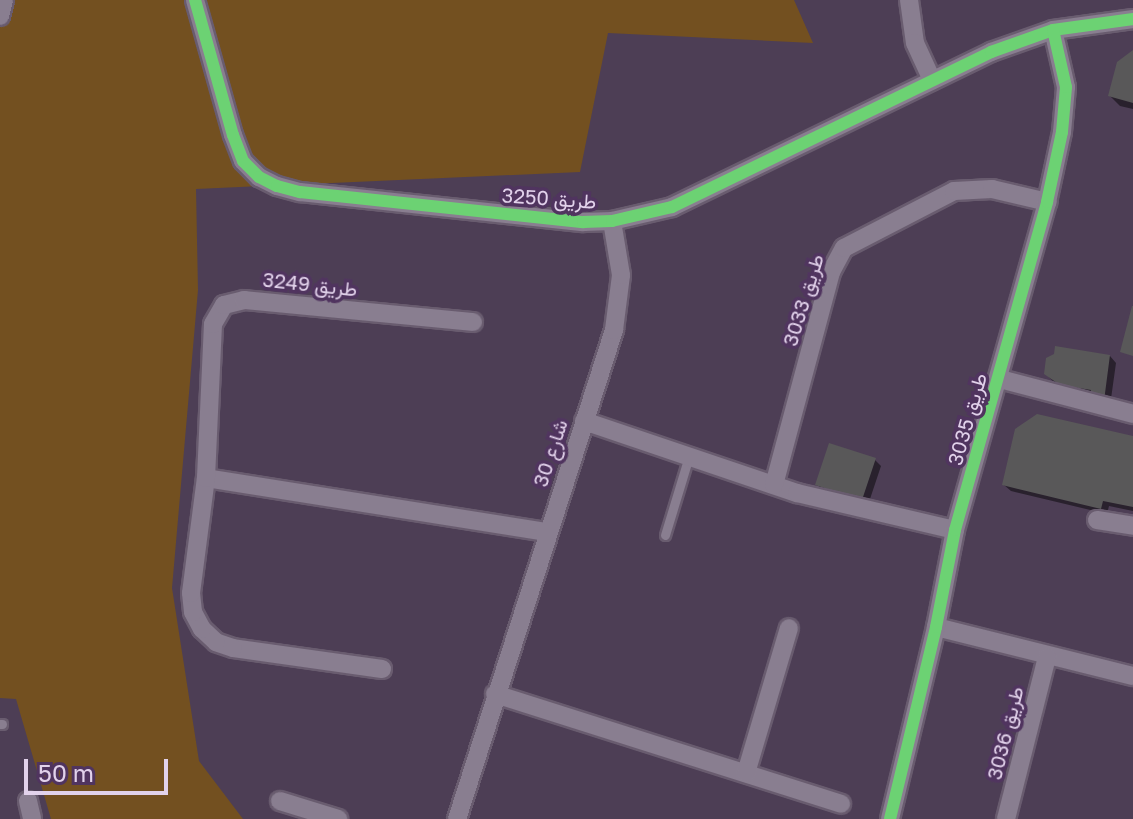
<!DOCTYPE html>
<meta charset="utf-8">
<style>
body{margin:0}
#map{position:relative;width:1133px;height:819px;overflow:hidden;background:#4d3e55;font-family:"Golos Text",Vazirmatn,sans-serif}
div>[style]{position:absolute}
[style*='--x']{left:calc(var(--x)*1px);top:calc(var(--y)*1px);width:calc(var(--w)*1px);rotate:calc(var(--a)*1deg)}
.green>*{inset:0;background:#735020}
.shadow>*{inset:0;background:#0007}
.building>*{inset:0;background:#595859}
.roads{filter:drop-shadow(2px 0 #695c6f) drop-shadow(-2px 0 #695c6f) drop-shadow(0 2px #695c6f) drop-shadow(0 -2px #695c6f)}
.service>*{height:9px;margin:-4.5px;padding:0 4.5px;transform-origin:4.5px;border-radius:4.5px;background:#897e90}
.minor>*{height:18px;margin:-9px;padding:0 9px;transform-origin:9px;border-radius:9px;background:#897e90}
.cycleway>*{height:12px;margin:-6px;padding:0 6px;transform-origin:6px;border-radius:6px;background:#6cd273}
span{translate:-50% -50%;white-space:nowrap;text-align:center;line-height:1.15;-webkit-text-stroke:7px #50345f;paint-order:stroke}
.street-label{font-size:20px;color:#e2d2eb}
.scale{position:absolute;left:24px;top:759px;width:144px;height:36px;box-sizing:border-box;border:4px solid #e2d2eb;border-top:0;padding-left:10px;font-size:24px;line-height:28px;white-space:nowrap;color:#e2d2eb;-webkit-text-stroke:6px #50345f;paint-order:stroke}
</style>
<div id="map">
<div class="green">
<div style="clip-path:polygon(0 0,794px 0,813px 43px,608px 33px,580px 172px,196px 189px,198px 290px,172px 588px,199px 761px,243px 819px,51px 819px,16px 699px,0 698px)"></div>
</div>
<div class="shadow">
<div style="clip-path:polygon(1133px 53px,1133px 109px,1120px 106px,1110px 96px)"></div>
<div style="clip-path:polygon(1110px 356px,1116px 363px,1110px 406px,1093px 394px,1058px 386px,1046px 374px)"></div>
<div style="clip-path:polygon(1133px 438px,1133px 511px,1109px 506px,1107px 514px,1011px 491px,1004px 485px)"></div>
<div style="clip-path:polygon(875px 460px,881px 466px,868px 505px,824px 491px,817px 485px)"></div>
</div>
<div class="building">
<div style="clip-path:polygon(1133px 50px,1133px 103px,1108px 96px,1117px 62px)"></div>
<div style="clip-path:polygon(1132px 306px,1133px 306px,1133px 356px,1120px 352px)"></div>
<div style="clip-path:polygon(1055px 346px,1110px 355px,1104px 401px,1090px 399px,1091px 390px,1060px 385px,1044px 374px,1046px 358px,1054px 354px)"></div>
<div style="clip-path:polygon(1037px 414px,1133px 436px,1133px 507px,1103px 501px,1101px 509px,1002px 485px,1015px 429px)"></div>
<div style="clip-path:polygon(829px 443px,876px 458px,862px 500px,815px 485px)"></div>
</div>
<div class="roads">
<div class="service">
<div style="--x:665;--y:535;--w:83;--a:-73.1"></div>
<div style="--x:0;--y:724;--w:2;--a:0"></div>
</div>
<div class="minor">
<div style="--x:195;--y:0;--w:140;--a:74.3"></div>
<div style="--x:233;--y:135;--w:28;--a:69"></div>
<div style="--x:243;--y:161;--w:23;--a:45"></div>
<div style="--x:259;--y:177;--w:20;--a:27"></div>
<div style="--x:277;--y:186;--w:24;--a:15"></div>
<div style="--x:300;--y:192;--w:285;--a:6.1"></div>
<div style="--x:583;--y:222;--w:29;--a:-2"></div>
<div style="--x:612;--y:221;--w:62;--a:-13.1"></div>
<div style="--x:672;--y:207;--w:355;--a:-25.9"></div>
<div style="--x:991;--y:52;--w:66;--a:-19.5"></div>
<div style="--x:1053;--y:30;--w:81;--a:-7.8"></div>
<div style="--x:909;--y:0;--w:43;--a:82.1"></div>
<div style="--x:915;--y:43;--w:41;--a:65.3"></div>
<div style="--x:0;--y:16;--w:16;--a:-76"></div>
<div style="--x:1000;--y:379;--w:138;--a:14.7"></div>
<div style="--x:584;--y:421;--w:225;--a:18.7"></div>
<div style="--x:797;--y:493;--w:162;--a:13.2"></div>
<div style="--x:206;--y:478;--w:346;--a:9"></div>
<div style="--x:774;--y:485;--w:220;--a:-75"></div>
<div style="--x:831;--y:272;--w:27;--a:-62"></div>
<div style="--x:844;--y:248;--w:124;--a:-27.4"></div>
<div style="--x:954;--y:191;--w:38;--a:-3"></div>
<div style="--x:992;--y:189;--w:57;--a:13.3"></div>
<div style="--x:1097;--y:520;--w:36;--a:9"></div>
<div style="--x:936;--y:627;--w:203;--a:14"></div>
<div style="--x:382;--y:669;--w:150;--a:-172"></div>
<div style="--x:233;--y:648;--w:18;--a:-161"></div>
<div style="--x:216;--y:642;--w:19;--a:-137"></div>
<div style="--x:202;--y:629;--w:19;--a:-118"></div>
<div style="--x:193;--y:612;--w:19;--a:-96"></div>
<div style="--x:191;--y:593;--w:116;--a:-82.6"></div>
<div style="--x:206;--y:478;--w:154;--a:-87.4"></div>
<div style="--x:213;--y:324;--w:22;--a:-60"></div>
<div style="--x:224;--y:305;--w:21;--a:-14"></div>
<div style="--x:244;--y:300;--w:230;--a:5.5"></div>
<div style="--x:495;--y:694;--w:363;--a:17.6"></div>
<div style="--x:746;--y:773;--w:151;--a:-73.5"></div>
<div style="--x:28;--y:801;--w:18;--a:77"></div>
<div style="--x:280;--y:801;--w:61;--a:17.2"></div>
<div style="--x:457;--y:819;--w:514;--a:-72.2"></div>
<div style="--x:614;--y:330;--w:55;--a:-82.7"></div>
<div style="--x:621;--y:275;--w:55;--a:-99.5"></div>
<div style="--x:890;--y:819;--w:197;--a:-76.5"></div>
<div style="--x:936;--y:627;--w:99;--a:-78.9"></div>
<div style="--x:955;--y:530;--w:341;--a:-74.3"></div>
<div style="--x:1047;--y:202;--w:72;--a:-77.9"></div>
<div style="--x:1062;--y:132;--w:45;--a:-84.9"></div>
<div style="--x:1066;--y:87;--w:58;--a:-102.8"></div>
<div style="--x:1006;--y:819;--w:167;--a:-75.8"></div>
</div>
</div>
<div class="cycleway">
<div style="--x:195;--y:0;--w:140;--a:74.3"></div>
<div style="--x:233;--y:135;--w:28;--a:69"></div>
<div style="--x:243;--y:161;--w:23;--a:45"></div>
<div style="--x:259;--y:177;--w:20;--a:27"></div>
<div style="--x:277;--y:186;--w:24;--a:15"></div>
<div style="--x:300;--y:192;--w:285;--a:6.1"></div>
<div style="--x:583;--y:222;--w:29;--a:-2"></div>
<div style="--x:612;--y:221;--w:62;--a:-13.1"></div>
<div style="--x:672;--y:207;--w:355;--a:-25.9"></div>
<div style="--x:991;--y:52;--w:66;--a:-19.5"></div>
<div style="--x:1053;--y:30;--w:81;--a:-7.8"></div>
<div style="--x:890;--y:819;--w:197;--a:-76.5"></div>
<div style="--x:936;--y:627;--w:99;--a:-78.9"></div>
<div style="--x:955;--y:530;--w:341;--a:-74.3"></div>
<div style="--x:1047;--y:202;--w:72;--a:-77.9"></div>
<div style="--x:1062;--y:132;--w:45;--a:-84.9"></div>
<div style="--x:1066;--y:87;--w:58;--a:-102.8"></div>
</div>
<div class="street-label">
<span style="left:549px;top:198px;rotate:4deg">طريق 3250</span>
<span style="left:310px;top:284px;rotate:6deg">طريق 3249</span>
<span style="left:803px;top:300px;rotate:-73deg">طريق 3033</span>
<span style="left:967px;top:419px;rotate:-74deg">طريق 3035</span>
<span style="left:550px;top:453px;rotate:-72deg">شارع 30</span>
<span style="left:1005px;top:733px;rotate:-76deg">طريق 3036</span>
</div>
<div class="scale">50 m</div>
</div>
